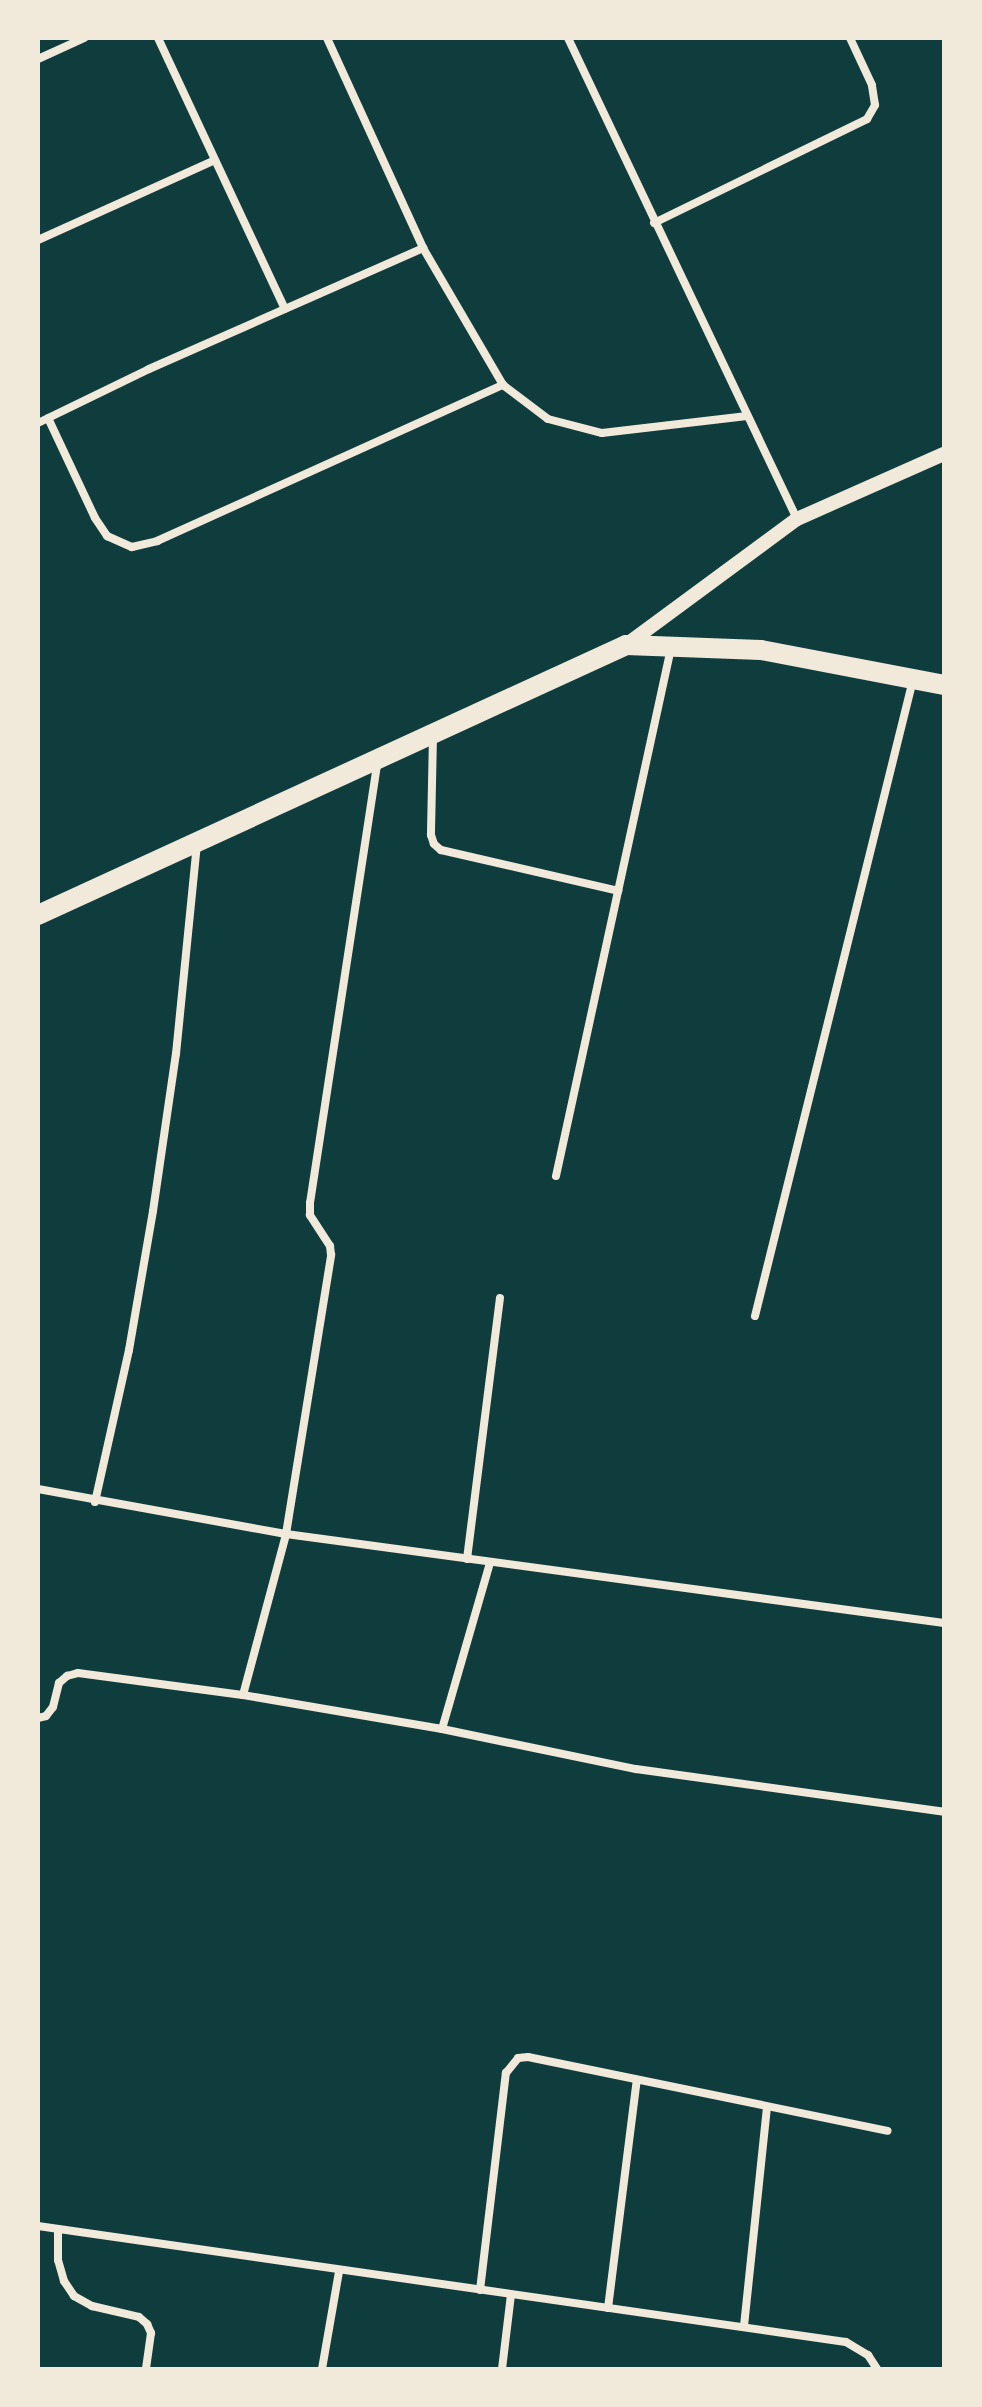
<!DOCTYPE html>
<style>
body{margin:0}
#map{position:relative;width:982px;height:2407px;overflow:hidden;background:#0f3d3e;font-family:Signika,sans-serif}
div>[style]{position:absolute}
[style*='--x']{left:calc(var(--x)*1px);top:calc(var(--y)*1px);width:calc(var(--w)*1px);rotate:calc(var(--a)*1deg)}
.minor>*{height:8px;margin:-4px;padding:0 4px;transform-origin:4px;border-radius:4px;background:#f1e9da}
.tertiary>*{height:14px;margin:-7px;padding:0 7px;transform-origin:7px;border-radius:7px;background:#f1e9da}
.primary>*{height:20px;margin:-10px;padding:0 10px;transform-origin:10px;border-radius:10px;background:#f1e9da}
span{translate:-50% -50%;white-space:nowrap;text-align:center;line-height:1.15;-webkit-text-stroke:6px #f1e9da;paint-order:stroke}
.frame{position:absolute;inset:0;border:40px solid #f1e9da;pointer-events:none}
</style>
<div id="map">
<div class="minor">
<div style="--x:158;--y:38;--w:299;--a:64.9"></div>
<div style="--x:327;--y:38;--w:231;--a:65.4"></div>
<div style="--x:423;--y:248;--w:159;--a:59.7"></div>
<div style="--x:503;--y:385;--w:56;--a:37.1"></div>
<div style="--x:548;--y:419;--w:56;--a:14.5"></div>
<div style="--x:602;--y:433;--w:146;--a:-6.7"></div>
<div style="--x:568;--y:38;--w:533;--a:64.54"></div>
<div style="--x:38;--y:59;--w:51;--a:-24.5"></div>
<div style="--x:654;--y:223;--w:237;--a:-26"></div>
<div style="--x:867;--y:119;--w:16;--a:-60"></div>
<div style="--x:875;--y:105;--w:20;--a:-99"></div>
<div style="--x:872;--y:85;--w:52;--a:-115.1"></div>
<div style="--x:38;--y:240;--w:194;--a:-24.3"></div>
<div style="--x:48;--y:418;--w:110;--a:64.8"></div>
<div style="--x:95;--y:518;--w:22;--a:56"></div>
<div style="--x:107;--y:536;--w:27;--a:24"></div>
<div style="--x:132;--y:547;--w:26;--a:-13"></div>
<div style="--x:157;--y:541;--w:380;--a:-24.3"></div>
<div style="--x:38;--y:423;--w:123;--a:-25.9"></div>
<div style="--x:149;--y:369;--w:300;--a:-23.8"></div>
<div style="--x:433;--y:736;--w:99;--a:91.2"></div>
<div style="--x:431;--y:835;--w:9;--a:72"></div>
<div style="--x:434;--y:844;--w:9;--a:41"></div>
<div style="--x:441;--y:850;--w:182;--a:13"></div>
<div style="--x:556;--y:1176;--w:540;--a:-77.71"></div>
<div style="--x:755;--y:1316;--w:655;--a:-76.05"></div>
<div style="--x:38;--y:1489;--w:252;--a:10.3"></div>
<div style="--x:286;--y:1534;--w:664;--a:7.7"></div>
<div style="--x:95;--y:1502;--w:156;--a:-77.4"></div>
<div style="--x:129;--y:1350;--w:141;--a:-80.2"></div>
<div style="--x:153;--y:1211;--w:159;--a:-81.7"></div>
<div style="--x:176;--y:1054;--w:212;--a:-84.3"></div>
<div style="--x:467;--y:1559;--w:263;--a:-82.8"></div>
<div style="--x:243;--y:1695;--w:167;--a:-75"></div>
<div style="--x:286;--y:1534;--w:283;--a:-80.8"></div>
<div style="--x:331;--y:1255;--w:9;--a:-96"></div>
<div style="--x:330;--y:1246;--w:37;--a:-123"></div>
<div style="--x:310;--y:1215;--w:12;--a:-90"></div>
<div style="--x:310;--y:1203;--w:448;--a:-81.3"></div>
<div style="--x:38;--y:1718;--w:8;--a:-14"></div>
<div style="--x:46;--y:1716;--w:11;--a:-52"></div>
<div style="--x:53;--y:1707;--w:25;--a:-76"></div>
<div style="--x:59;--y:1683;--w:11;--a:-41"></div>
<div style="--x:67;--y:1676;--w:11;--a:-15"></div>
<div style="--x:78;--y:1673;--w:166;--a:7.6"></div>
<div style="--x:243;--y:1695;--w:202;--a:9.7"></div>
<div style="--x:442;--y:1729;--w:173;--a:-73.9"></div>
<div style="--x:442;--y:1729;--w:198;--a:11.7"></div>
<div style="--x:636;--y:1769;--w:311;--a:7.9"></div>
<div style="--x:38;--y:2226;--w:816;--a:8.17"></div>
<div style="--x:846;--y:2342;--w:26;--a:31"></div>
<div style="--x:868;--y:2355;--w:17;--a:57"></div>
<div style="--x:58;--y:2229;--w:31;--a:90"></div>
<div style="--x:58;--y:2260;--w:22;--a:74"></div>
<div style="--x:64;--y:2281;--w:18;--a:56"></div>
<div style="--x:74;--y:2296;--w:21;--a:29"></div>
<div style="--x:92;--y:2306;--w:48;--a:13.2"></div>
<div style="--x:139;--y:2317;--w:11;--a:41"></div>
<div style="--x:147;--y:2324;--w:10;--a:66"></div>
<div style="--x:151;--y:2333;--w:36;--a:98"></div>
<div style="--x:480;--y:2290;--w:219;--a:-83.2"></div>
<div style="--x:506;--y:2073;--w:19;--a:-51"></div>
<div style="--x:518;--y:2058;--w:10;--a:-6"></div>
<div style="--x:528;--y:2057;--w:367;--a:11.6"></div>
<div style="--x:608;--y:2308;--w:230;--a:-82.8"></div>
<div style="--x:744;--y:2326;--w:219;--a:-84"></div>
<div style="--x:322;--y:2369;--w:98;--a:-80.1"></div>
<div style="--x:502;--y:2369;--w:75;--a:-83.1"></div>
</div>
<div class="tertiary">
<div style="--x:626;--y:645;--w:212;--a:-36.4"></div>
<div style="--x:797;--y:519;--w:161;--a:-23.9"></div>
</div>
<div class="primary">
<div style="--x:38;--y:915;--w:647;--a:-24.66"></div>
<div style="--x:626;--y:645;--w:135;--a:2.1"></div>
<div style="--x:761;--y:650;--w:186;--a:10.8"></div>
</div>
<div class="frame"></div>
</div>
